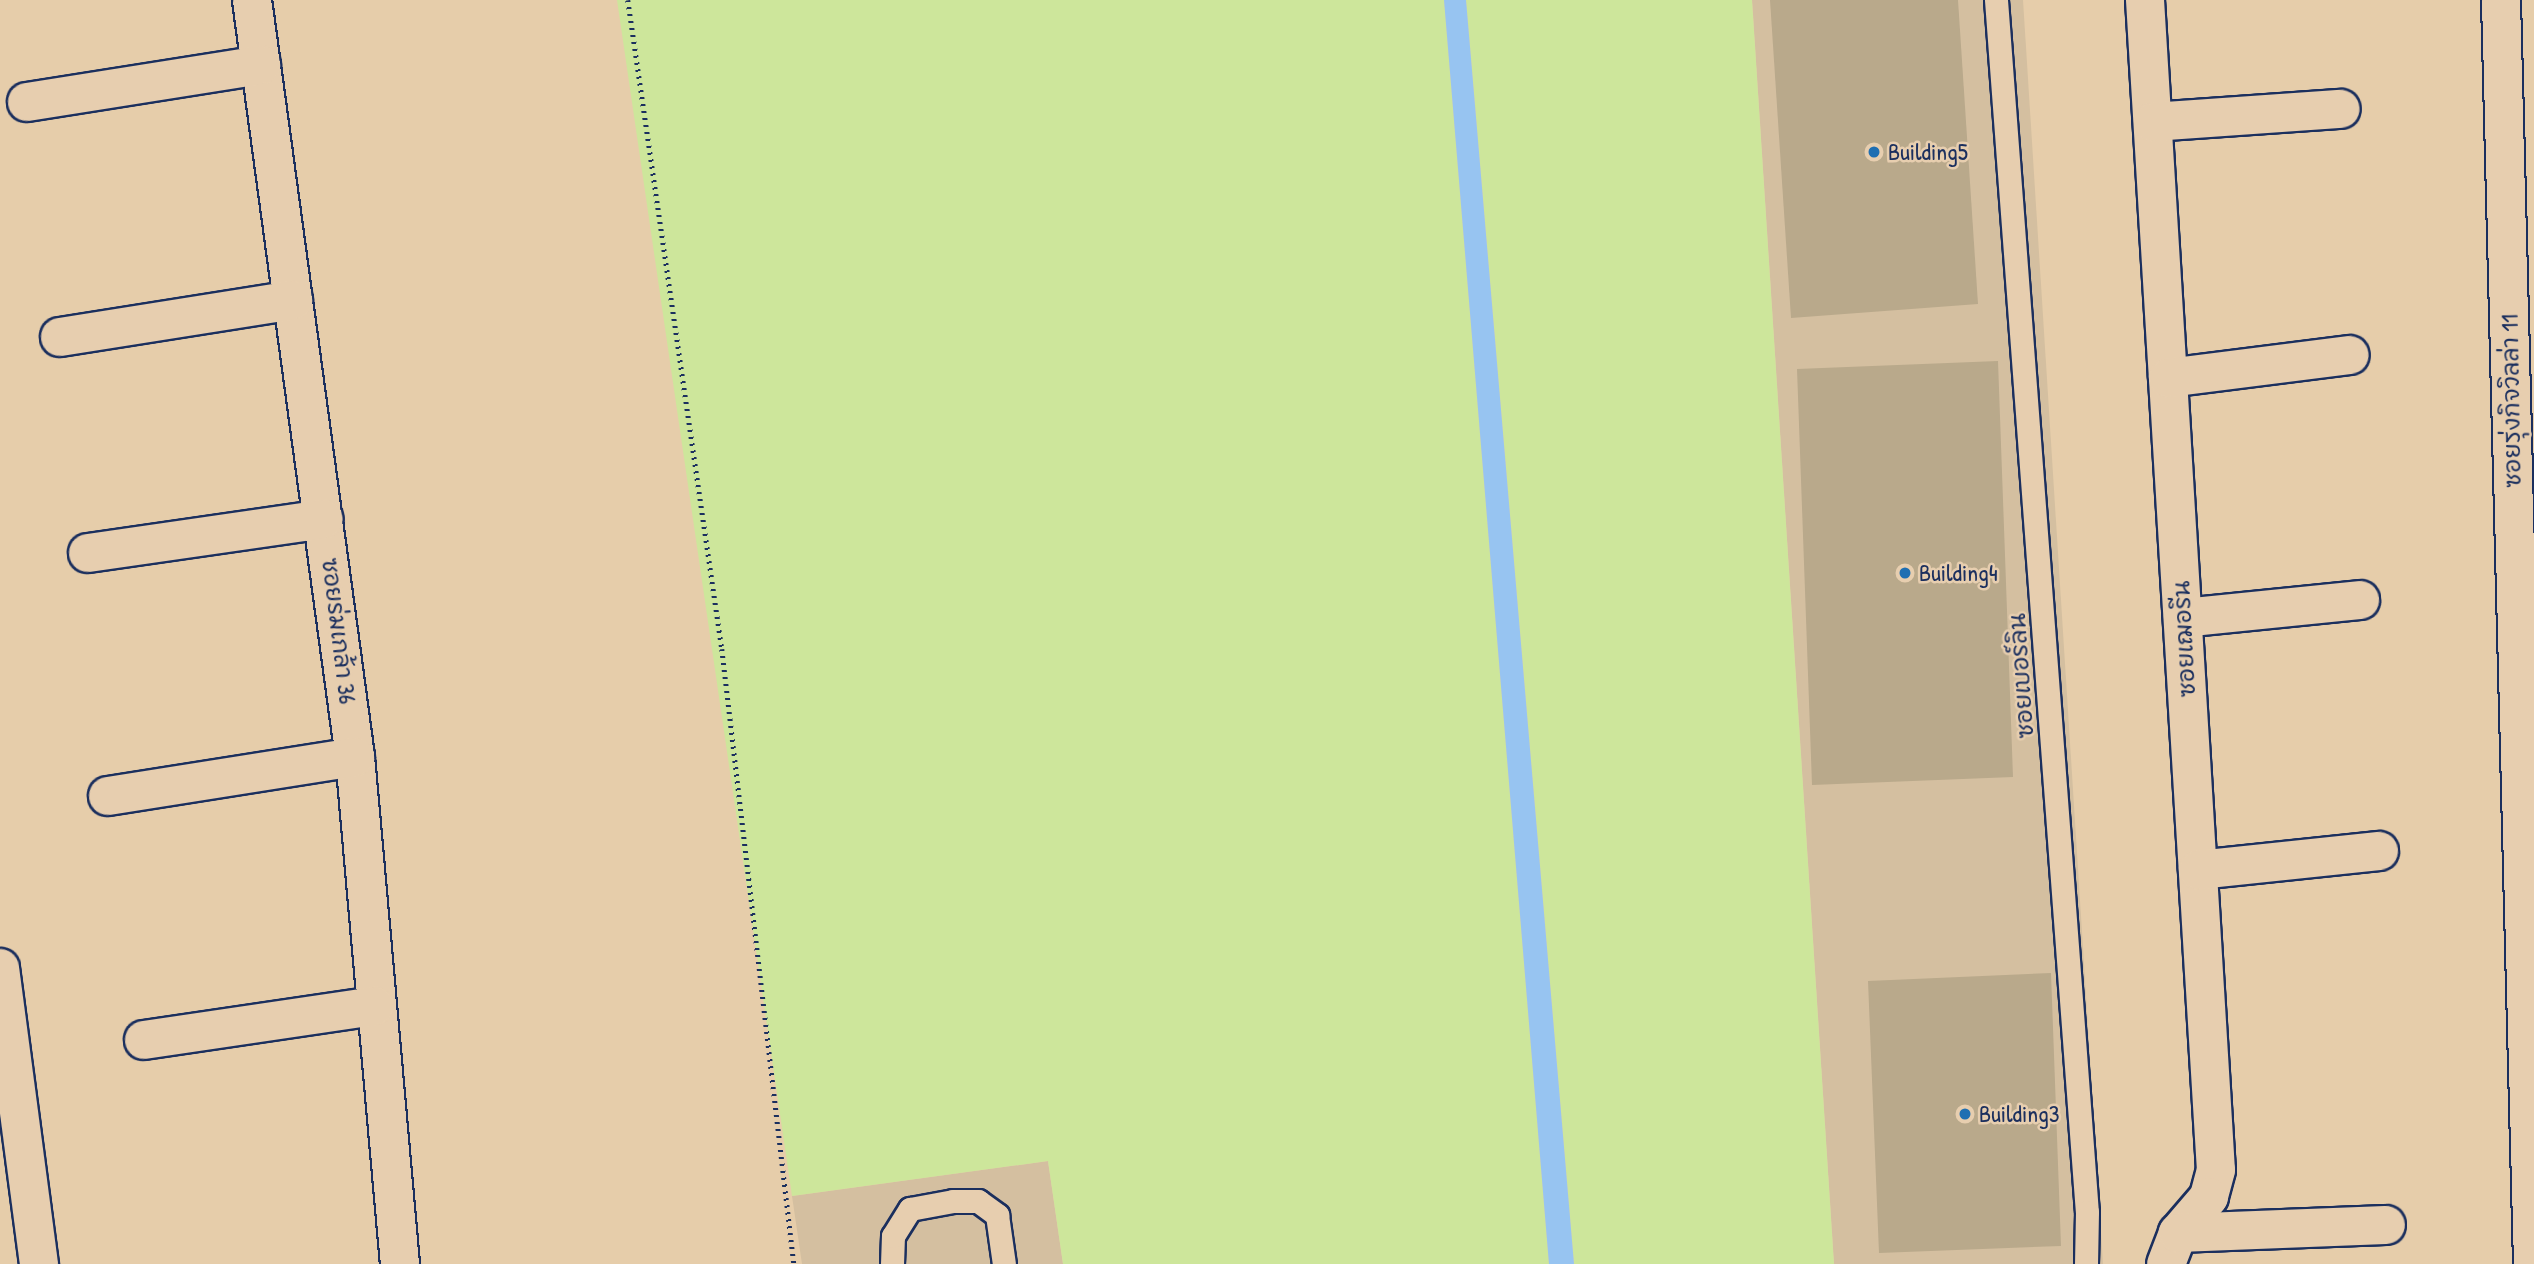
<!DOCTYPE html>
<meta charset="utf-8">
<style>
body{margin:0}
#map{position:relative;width:2534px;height:1264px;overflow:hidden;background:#e6cdaa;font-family:"Patrick Hand","Playpen Sans Thai",sans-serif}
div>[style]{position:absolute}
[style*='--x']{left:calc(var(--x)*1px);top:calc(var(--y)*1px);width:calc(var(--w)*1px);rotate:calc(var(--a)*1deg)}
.built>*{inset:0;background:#d4bfa0}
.green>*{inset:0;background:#cde69b}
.water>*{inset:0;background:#97c4f1}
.building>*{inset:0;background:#b9a98b}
.path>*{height:4.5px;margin-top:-2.25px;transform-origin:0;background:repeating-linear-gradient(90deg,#1b2f5e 0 2px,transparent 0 7px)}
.roads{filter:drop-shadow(2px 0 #1b2f5e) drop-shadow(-2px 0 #1b2f5e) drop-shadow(0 2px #1b2f5e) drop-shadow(0 -2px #1b2f5e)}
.lane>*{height:23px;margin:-11.5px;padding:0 11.5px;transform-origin:11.5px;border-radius:11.5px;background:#e7ceaf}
.street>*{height:38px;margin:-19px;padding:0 19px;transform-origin:19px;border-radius:19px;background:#e7ceaf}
.dots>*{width:19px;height:19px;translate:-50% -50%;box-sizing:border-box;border:4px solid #e7ceaf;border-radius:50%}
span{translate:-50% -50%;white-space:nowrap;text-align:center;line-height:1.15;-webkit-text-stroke:5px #e7ceaf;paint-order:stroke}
.poi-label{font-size:24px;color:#1b2f5e}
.left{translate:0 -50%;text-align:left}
.street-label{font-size:24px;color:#1b2f5e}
</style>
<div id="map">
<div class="built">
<div style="clip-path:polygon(1752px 0,2023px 0,2103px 1264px,1834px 1264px)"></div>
<div style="clip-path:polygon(1048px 1161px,1063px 1264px,802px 1264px,792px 1196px)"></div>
</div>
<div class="green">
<div style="clip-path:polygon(617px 0,1444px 0,1549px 1264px,1063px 1264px,1048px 1161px,792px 1196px)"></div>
<div style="clip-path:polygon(1466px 0,1752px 0,1834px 1264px,1574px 1264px)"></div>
</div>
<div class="water">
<div style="clip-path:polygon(1444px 0,1466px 0,1574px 1264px,1549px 1264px)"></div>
</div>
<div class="building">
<div style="clip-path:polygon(1770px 0,1958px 0,1978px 304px,1791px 318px)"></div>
<div style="clip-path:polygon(1998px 361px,2013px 777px,1812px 785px,1797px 369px)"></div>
<div style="clip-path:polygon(2051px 973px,2061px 1246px,1879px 1253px,1868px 981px)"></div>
</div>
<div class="path">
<div style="--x:628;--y:0;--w:656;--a:81.76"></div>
<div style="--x:722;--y:649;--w:619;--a:83.32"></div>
</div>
<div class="roads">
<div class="lane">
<div style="--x:1996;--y:0;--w:1215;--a:85.71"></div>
<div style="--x:2087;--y:1212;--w:52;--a:91.1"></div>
<div style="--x:892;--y:1264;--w:28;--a:-88"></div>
<div style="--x:893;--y:1236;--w:32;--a:-58"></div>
<div style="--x:910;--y:1209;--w:44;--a:-10.5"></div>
<div style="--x:953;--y:1201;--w:25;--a:0"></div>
<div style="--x:978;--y:1201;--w:24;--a:36"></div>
<div style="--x:997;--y:1215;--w:49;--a:81.9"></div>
</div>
<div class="street">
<div style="--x:252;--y:0;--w:764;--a:82.25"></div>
<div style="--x:355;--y:757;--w:509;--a:84.93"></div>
<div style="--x:2145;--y:0;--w:1172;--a:86.53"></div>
<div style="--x:2216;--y:1170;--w:28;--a:105"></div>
<div style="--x:2209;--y:1197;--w:48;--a:130.7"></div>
<div style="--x:2178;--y:1233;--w:33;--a:111"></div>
<div style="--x:2501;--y:0;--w:1264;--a:88.55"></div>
<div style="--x:27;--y:102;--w:237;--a:-9"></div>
<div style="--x:2153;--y:122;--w:188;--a:-4"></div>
<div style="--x:60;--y:337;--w:236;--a:-9"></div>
<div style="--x:2168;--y:378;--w:183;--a:-7.2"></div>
<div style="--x:88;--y:553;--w:238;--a:-8.2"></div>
<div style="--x:2183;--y:618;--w:178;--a:-5.8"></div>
<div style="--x:108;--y:796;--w:250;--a:-9"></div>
<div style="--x:2198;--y:870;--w:182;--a:-6"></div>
<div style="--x:0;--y:968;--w:299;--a:82.5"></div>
<div style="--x:144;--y:1040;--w:233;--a:-8.4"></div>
<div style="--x:2178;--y:1233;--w:208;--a:-2.2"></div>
</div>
</div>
<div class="dots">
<div style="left:1874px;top:152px;background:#1f6fb2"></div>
<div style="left:1905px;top:573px;background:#1f6fb2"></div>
<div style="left:1965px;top:1114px;background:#1f6fb2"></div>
</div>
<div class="poi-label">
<span class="left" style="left:1888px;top:152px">Building5</span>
<span class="left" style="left:1919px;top:573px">Building4</span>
<span class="left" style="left:1979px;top:1114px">Building3</span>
</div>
<div class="street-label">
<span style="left:2511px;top:401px;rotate:-91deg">ซอยรุ่งกิจวิลล่า 11</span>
<span style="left:339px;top:631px;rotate:83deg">ซอยร่มเกล้า 36</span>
<span style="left:2184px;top:639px;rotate:-93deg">ซอยเฌอรีน</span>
<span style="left:2021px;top:676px;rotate:-94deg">ซอยเบอร์ลิน</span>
</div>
</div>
